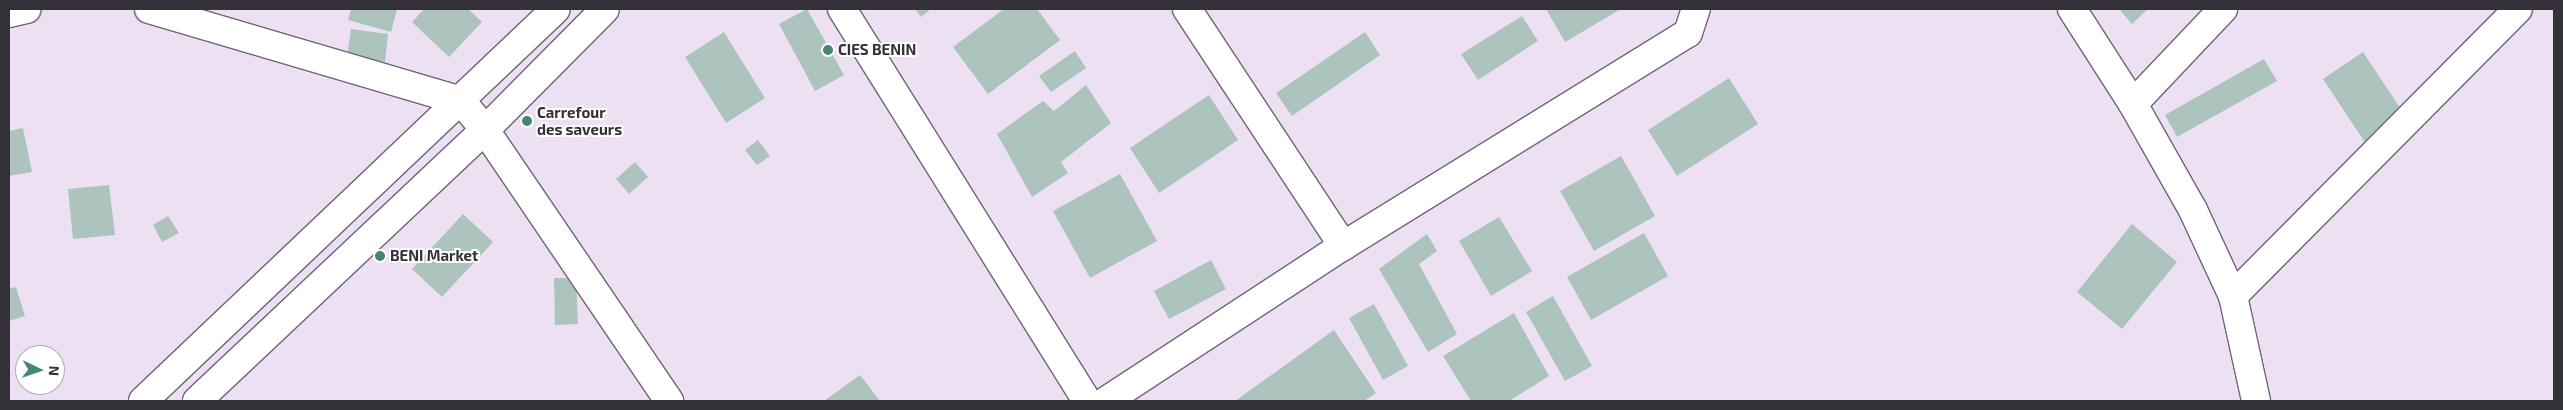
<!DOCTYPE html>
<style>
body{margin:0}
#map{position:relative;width:2563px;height:410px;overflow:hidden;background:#ede0f3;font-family:"Exo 2",sans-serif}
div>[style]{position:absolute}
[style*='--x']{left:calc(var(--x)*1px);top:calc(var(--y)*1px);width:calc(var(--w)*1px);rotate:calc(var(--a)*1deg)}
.building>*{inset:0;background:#acc4bd}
.roads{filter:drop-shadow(1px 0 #706575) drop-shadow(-1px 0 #706575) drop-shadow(0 1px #706575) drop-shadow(0 -1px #706575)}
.minor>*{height:28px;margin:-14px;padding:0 14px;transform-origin:14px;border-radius:14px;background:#fff}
.major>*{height:28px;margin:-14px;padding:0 14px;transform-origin:14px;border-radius:14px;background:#fff}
.dots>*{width:14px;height:14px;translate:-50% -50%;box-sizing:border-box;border:2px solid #fff;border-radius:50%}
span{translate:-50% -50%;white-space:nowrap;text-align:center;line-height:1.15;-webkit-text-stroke:4px #fff;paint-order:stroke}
.poi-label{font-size:15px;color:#343037;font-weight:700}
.left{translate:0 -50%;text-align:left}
.frame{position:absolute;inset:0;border:10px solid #343037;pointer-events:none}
.north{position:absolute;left:15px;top:345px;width:50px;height:50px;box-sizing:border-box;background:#fff;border:1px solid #aeacaf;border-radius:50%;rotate:93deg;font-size:14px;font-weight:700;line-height:20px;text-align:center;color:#343037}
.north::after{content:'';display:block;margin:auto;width:18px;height:22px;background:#448575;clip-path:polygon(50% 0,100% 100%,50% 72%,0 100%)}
</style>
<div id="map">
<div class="building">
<div style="clip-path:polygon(351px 9px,397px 9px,391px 32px,348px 20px)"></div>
<div style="clip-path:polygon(424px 9px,468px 9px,482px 22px,449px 57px,412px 22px)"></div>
<div style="clip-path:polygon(807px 9px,844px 75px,815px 91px,779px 24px)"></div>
<div style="clip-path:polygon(915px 9px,931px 9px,921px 17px)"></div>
<div style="clip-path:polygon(1004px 9px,1037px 9px,1060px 40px,988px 94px,953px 47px)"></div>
<div style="clip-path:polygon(1546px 9px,1621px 9px,1565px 42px)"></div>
<div style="clip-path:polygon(2119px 9px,2148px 9px,2132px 24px)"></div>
<div style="clip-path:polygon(1522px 16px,1538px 41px,1478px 80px,1461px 54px)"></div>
<div style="clip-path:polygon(351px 29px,388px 34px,385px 62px,347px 57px)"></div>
<div style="clip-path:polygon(724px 32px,765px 98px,726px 123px,685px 57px)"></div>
<div style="clip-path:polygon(1365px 32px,1380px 55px,1292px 116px,1276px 93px)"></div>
<div style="clip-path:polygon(1075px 51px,1086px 68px,1051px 92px,1039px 76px)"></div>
<div style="clip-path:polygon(2363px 52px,2406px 117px,2366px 144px,2323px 79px)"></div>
<div style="clip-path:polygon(2264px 59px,2277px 81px,2177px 137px,2165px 115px)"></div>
<div style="clip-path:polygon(1729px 78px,1758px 124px,1677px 176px,1648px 130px)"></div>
<div style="clip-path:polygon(1086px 85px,1111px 123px,1061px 162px,1068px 173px,1032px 197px,997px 134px,1043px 101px,1054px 111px)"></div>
<div style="clip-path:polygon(1209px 95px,1238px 140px,1159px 193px,1130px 148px)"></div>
<div style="clip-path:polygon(23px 128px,32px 172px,9px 176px,9px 131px)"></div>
<div style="clip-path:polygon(758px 140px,770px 156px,757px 165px,745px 150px)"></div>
<div style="clip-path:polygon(1621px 156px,1655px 216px,1594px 251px,1560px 191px)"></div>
<div style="clip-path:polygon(635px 162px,648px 177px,629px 194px,616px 179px)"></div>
<div style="clip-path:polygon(1120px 174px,1157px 241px,1090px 278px,1053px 211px)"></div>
<div style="clip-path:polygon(109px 185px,115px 235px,73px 239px,68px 189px)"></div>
<div style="clip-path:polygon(463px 214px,493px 242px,442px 297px,412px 269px)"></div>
<div style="clip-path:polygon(168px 216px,179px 233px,162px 242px,153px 225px)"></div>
<div style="clip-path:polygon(1499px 217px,1532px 271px,1491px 296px,1459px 241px)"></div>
<div style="clip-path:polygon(2132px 224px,2177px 262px,2122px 329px,2077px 292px)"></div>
<div style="clip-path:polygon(1644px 233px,1668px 276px,1591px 320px,1567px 277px)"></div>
<div style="clip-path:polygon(1427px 234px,1437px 251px,1419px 264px,1457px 334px,1428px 352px,1379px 269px)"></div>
<div style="clip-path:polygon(1211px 260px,1226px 289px,1169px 319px,1154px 291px)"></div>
<div style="clip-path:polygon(554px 278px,576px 278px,578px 324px,555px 325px)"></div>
<div style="clip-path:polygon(16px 287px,25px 316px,9px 321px,9px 289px)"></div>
<div style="clip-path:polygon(1553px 296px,1592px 366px,1565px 381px,1526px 312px)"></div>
<div style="clip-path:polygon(1374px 304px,1408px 366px,1383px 380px,1349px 318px)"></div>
<div style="clip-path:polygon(1514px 313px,1549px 376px,1509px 401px,1471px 401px,1443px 356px)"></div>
<div style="clip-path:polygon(1334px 330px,1376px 393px,1364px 401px,1235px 401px)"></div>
<div style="clip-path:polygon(860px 375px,880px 401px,824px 401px)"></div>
</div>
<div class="roads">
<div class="minor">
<div style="--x:149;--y:9;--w:325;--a:16.4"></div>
<div style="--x:461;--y:101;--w:38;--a:50"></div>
<div style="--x:485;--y:130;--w:328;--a:55.8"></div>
<div style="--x:1187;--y:9;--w:284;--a:56.6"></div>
<div style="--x:2072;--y:9;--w:113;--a:57.3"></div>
<div style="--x:2133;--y:104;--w:122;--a:60.5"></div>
<div style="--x:2193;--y:210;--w:95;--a:65.1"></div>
<div style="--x:2233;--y:296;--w:107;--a:77.6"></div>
<div style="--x:9;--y:13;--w:18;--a:-13"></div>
<div style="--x:2133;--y:104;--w:131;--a:-46.5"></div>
<div style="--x:2233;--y:296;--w:404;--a:-45.2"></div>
<div style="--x:1106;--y:401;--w:283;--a:-33.2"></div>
<div style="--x:1343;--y:246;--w:405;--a:-31.7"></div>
<div style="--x:1688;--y:33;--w:25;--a:-72"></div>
</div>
<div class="major">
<div style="--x:842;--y:9;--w:462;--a:58"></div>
<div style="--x:143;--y:401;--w:569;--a:-43.51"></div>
<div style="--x:197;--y:401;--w:395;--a:-43.3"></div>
<div style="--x:485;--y:130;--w:170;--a:-45.2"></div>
</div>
</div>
<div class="dots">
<div style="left:828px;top:50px;background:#448575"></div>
<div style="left:527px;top:121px;background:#448575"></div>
<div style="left:380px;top:256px;background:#448575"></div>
</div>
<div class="poi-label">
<span class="left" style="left:838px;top:50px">CIES BENIN</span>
<span class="left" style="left:537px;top:121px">Carrefour<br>des saveurs</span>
<span class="left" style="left:390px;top:256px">BENI Market</span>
</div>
<div class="frame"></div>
<div class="north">N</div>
</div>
